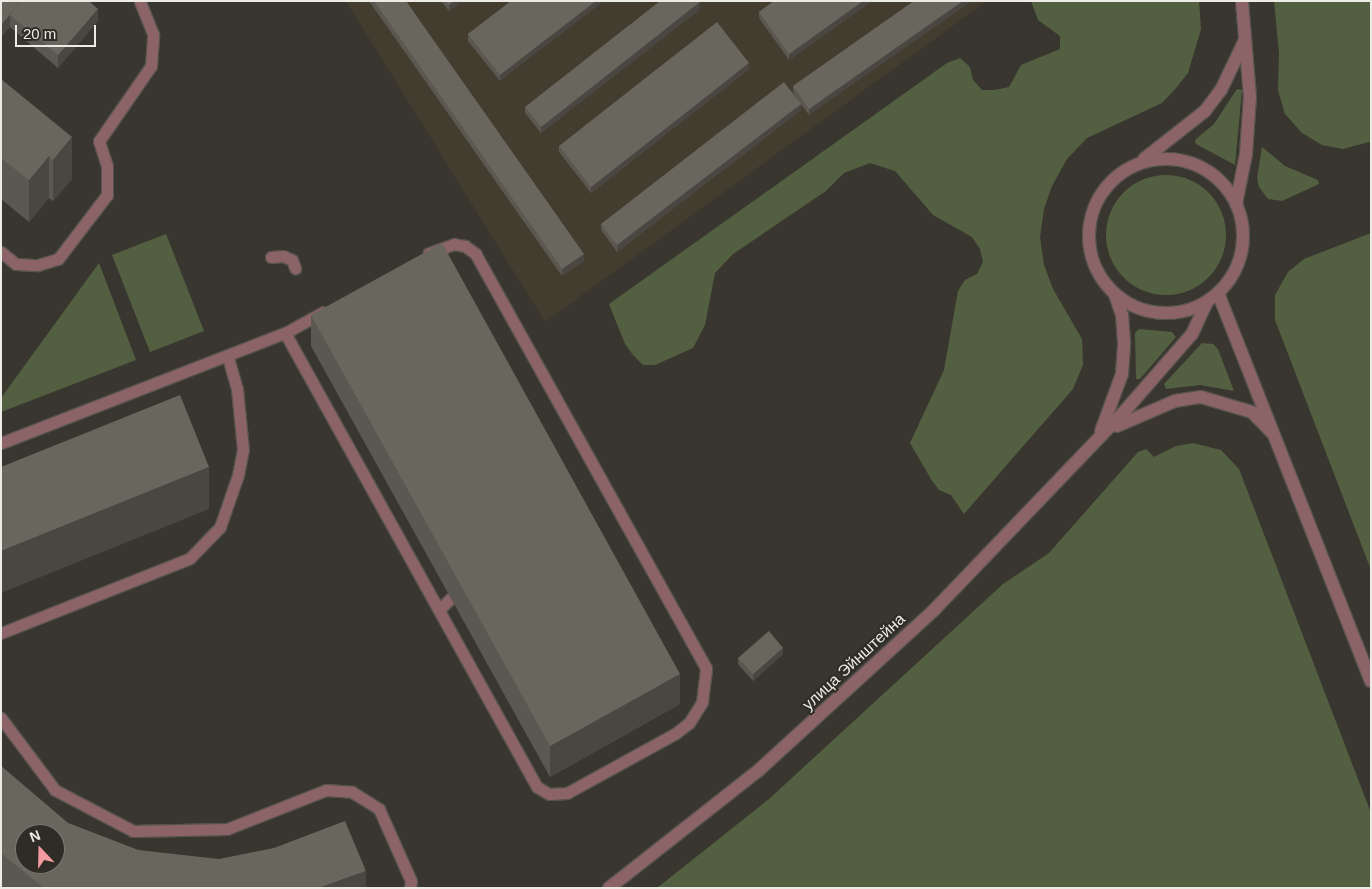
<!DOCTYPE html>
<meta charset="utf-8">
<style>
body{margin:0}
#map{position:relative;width:1372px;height:889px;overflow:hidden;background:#39362f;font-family:Helvetica,sans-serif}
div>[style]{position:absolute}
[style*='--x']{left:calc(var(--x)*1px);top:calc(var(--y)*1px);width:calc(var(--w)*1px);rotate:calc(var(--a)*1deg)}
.built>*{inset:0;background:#423d2f}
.green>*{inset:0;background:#526041}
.round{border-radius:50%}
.roads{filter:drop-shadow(1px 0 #56534c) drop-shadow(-1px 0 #56534c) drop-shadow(0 1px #56534c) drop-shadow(0 -1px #56534c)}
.lane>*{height:11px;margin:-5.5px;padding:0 5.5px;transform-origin:5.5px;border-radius:5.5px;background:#8c6468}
.street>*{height:12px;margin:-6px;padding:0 6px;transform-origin:6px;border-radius:6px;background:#8c6468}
.street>.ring{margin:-6px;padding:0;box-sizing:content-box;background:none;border:12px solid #8c6468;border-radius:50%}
.wall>*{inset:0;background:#5a5851}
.shaded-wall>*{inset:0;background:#4a4742}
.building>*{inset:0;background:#69665e}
span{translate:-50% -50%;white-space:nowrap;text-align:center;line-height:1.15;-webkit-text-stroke:4px #2f2c25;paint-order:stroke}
.street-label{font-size:16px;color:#ecebe6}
.frame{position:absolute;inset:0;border:2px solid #ecebe6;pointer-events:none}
.north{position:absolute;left:15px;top:824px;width:50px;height:50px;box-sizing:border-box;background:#2f2c25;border:1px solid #7b7872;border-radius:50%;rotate:339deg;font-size:14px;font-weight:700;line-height:20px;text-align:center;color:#ecebe6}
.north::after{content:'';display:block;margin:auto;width:18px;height:22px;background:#f49aa1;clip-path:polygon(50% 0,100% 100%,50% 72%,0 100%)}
.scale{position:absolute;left:15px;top:25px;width:81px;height:22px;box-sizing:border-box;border:2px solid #ecebe6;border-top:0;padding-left:6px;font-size:15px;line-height:18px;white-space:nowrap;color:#ecebe6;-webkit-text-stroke:4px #2f2c25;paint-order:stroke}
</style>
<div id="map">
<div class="built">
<div style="clip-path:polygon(346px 1px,987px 1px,545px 322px)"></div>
</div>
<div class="green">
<div style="clip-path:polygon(1031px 1px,1199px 1px,1201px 29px,1188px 73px,1176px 88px,1162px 103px,1087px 138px,1067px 159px,1052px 186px,1044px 209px,1040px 237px,1044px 265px,1053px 289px,1082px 339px,1083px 365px,1073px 389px,964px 514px,951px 495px,939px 490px,931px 479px,910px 443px,944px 370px,958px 291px,965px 280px,977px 274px,983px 262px,980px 249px,972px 237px,933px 215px,895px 171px,870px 163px,844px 173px,826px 191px,733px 254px,715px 273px,705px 325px,693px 348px,655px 365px,643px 365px,633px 355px,625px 344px,609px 304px,947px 63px,960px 58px,970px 67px,973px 80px,982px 90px,995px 90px,1009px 87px,1021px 65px,1060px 49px,1060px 36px,1038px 20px)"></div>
<div style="clip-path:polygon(1274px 1px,1371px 1px,1371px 146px,1369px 142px,1343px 149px,1322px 145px,1302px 133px,1285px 114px,1278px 90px,1279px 53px)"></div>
<div style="clip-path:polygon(1237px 89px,1242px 90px,1235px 165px,1196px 144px,1195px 140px,1214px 124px)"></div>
<div style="clip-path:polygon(1262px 147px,1285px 166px,1318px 180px,1319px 184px,1282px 201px,1268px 199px,1259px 187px,1257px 178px)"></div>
<div class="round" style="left:1106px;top:175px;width:120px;height:120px"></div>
<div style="clip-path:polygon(1371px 233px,1371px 570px,1275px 320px,1275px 295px,1288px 272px,1304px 259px)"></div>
<div style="clip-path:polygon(166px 234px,204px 331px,150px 352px,112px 255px)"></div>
<div style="clip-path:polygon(99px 263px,136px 360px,1px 412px,1px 398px)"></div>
<div style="clip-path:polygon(1139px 329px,1172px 332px,1176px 337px,1140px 379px,1136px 379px,1135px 333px)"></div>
<div style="clip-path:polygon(1202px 343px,1213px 344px,1218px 349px,1234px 391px,1200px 385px,1166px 389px,1164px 384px)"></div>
<div style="clip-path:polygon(1193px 443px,1221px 450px,1239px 469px,1371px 813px,1371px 888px,657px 888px,769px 799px,1003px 584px,1049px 553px,1138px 452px,1146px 449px,1154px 457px,1176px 446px)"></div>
</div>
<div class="roads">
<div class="lane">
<div style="--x:1;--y:252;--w:19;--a:39"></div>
<div style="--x:16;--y:264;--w:22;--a:3"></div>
<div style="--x:38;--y:265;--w:21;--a:-17"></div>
<div style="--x:58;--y:259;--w:81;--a:-52.6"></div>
<div style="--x:107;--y:195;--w:29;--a:-90"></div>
<div style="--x:107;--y:166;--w:26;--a:-108"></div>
<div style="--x:99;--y:141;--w:91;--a:-55.3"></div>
<div style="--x:151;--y:66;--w:32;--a:-86"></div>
<div style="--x:153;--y:34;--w:35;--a:-112"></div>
<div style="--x:271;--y:257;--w:12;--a:-5"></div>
<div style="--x:283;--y:256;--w:10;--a:24"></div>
<div style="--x:292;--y:260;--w:9;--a:69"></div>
<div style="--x:285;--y:333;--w:519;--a:60.97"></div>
<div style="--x:537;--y:787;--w:14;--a:30"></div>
<div style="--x:549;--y:794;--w:18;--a:-3"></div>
<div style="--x:567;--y:793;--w:124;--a:-28.8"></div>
<div style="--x:676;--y:733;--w:16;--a:-38"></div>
<div style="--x:689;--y:723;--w:25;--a:-58"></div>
<div style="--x:702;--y:702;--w:34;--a:-83"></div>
<div style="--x:706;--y:668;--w:474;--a:-119.1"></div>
<div style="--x:476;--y:254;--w:14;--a:-144"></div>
<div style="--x:465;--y:246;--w:11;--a:-170"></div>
<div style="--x:454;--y:244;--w:27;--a:160"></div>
<div style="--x:1;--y:443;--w:305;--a:-21.2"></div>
<div style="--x:285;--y:333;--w:43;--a:-28.9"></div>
<div style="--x:439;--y:610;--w:17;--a:-45"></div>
<div style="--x:1;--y:633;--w:203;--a:-21.6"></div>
<div style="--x:190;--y:558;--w:43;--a:-45.9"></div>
<div style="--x:220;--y:527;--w:55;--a:-70.9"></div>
<div style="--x:238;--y:475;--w:25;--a:-79"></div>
<div style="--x:243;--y:450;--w:61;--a:-95.6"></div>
<div style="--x:237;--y:389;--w:35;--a:-106"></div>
<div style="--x:1;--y:718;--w:90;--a:53.1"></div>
<div style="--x:55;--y:790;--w:88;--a:27.7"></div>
<div style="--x:133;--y:831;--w:94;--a:-1.2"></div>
<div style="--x:227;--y:829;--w:106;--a:-21.5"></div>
<div style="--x:326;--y:790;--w:26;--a:4"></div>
<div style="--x:352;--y:792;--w:32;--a:32"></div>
<div style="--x:379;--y:809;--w:79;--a:66"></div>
<div style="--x:411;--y:881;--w:7;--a:98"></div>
</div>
<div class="street">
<div class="ring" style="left:1089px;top:159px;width:142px;height:142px"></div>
<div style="--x:1144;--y:159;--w:78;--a:-38.2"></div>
<div style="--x:1205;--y:111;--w:26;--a:-53"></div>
<div style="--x:1221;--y:90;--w:55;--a:-64.4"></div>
<div style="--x:1236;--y:204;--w:51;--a:-78.7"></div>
<div style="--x:1246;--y:154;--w:57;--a:-86"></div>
<div style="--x:1250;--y:97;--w:96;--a:-94.8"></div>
<div style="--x:1218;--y:293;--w:417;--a:68.5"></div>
<div style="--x:1117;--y:426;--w:63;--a:-23.3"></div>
<div style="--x:1175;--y:401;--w:26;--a:-9"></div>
<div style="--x:1201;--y:397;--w:53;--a:16.4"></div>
<div style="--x:1252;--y:412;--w:28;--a:46"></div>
<div style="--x:1101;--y:431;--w:61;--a:-69.8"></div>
<div style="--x:1122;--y:374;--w:32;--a:-86"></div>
<div style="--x:1124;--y:342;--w:27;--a:-94"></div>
<div style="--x:1122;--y:315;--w:21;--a:-109"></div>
<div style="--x:609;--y:888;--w:191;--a:-38.2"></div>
<div style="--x:759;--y:770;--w:237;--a:-42.4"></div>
<div style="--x:934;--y:610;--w:273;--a:-46.2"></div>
<div style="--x:1123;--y:413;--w:105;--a:-48.9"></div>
<div style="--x:1192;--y:334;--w:35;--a:-65"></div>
</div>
</div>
<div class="wall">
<div style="clip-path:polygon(1px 1px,98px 21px,58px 68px,10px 27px,1px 37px)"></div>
<div style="clip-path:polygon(369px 1px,406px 1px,584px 261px,562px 276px)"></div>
<div style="clip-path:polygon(441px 1px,462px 1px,449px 11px)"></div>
<div style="clip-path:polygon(511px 1px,500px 81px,468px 41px,468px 34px)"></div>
<div style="clip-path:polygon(774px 1px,872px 1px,789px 60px,759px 18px,759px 12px)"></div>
<div style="clip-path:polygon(914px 1px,809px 115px,801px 104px,801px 110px,617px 252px,601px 230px,601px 224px,799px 102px,793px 93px,793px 86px)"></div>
<div style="clip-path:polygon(700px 9px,541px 133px,525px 113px,525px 107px)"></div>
<div style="clip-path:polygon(749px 69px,591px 193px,559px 152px,559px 146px)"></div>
<div style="clip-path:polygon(1px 79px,72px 179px,53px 201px,49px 198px,29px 222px,1px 199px)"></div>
<div style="clip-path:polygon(311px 315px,680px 704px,550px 777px,311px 346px)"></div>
<div style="clip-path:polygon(783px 654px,753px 681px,738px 664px,738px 658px)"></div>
<div style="clip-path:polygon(1px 766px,68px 823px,138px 850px,366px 888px,1px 888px)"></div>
</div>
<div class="shaded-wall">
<div style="clip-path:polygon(454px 1px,462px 1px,449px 11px,449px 5px)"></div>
<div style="clip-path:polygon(596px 1px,604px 1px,500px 81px,500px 75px)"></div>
<div style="clip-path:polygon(863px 1px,872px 1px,789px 60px,789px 54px)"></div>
<div style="clip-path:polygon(963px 1px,972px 1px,809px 115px,809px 109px)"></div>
<div style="clip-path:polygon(700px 2px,700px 9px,541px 133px,541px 127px)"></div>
<div style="clip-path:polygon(98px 9px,98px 21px,58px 68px,58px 55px)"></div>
<div style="clip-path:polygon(10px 15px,10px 27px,1px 37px,1px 25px)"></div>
<div style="clip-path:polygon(749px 63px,749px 69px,591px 193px,591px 187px)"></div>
<div style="clip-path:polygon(801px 104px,801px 110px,617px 252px,617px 245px)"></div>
<div style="clip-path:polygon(72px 137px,72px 179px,53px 201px,53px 160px)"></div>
<div style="clip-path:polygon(49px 156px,49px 198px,29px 222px,29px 180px)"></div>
<div style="clip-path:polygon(584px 254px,584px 261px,562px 276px,562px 269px)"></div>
<div style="clip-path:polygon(209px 467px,209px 509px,1px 593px,1px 551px)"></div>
<div style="clip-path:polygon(783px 648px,783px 654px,753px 681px,753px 674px)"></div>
<div style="clip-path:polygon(680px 674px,680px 704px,550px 777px,550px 746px)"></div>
<div style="clip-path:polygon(366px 871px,366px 888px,318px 888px)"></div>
</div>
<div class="building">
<div style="clip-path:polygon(1px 1px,21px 1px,11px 13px,1px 4px)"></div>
<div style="clip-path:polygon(21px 1px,89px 1px,98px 9px,58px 55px,10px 15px)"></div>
<div style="clip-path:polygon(374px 1px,406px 1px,584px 254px,562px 269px)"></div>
<div style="clip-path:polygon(446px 1px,454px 1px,449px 5px)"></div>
<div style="clip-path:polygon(511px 1px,596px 1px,500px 75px,468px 34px)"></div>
<div style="clip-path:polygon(660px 1px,699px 1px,700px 2px,541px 127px,525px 107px)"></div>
<div style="clip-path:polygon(774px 1px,863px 1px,789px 54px,759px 12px)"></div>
<div style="clip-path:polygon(914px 1px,963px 1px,809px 109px,793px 86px)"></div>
<div style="clip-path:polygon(1px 4px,11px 13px,1px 25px)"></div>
<div style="clip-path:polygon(717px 22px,749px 63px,591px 187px,559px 146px)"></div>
<div style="clip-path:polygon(1px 79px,72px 137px,53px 160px,49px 156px,29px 180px,1px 158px)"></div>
<div style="clip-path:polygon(784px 82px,801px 104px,617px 245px,601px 224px)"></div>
<div style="clip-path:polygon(442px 243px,680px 674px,550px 746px,311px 315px)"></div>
<div style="clip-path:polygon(180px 395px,209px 467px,1px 551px,1px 467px)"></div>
<div style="clip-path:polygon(769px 631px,783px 648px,753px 674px,738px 658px)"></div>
<div style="clip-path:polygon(evenodd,1px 766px,68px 823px,138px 850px,219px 859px,274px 848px,345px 821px,366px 871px,318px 888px,44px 888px,1px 853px,1px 766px,25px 834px,55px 834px,55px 864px,25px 864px,25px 834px)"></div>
</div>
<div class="street-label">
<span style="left:854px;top:662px;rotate:-43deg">улица Эйнштейна</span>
</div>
<div class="frame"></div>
<div class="north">N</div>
<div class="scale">20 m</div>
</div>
